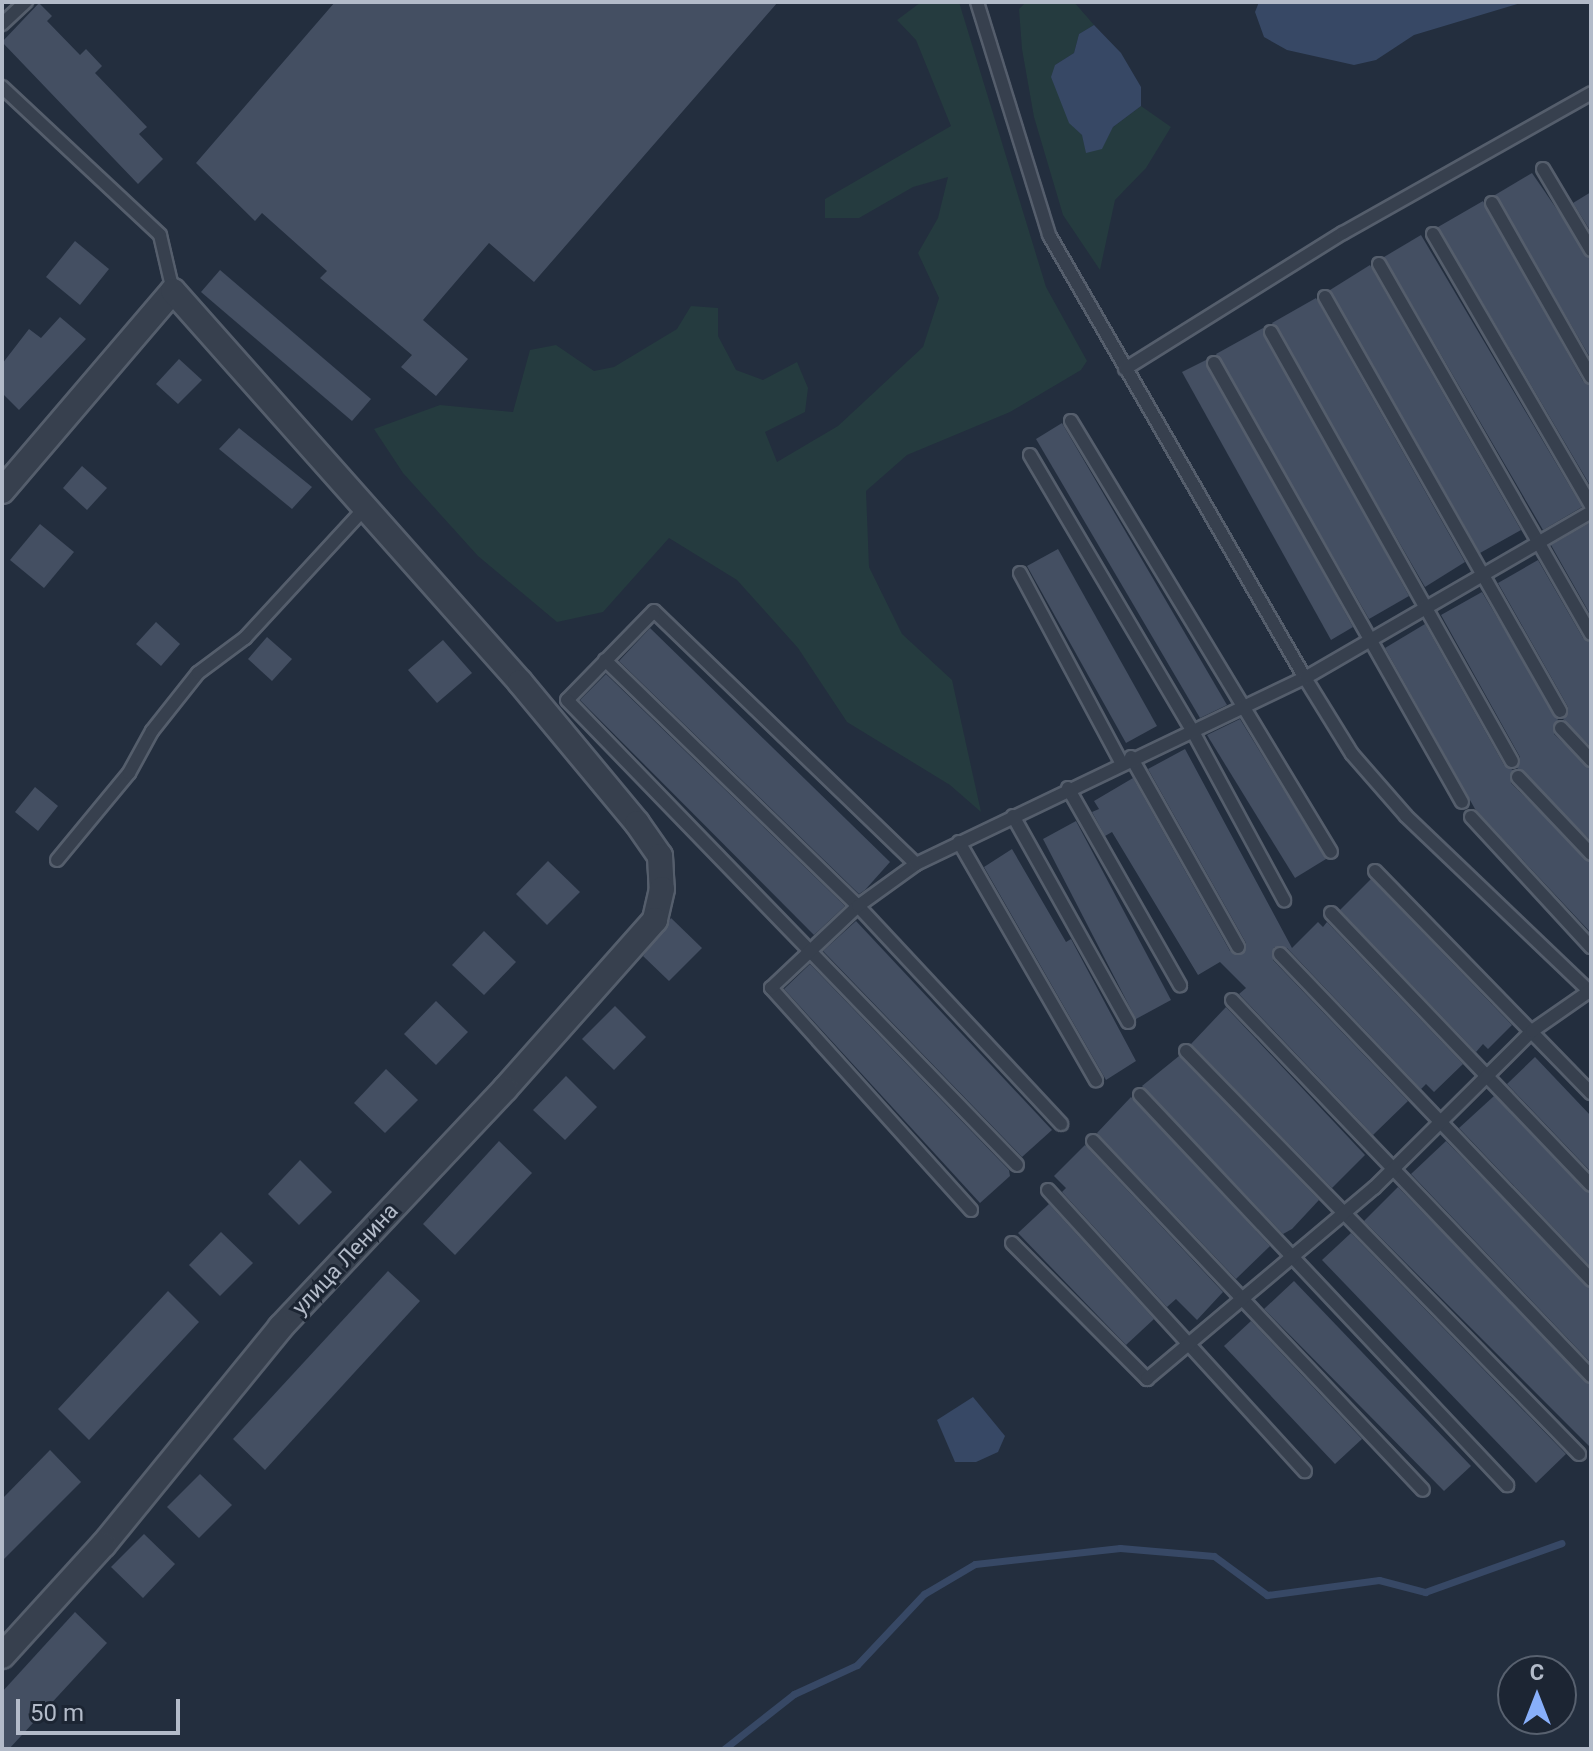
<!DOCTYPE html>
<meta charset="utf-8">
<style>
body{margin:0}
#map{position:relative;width:1593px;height:1751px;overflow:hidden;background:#232e3e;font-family:Roboto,sans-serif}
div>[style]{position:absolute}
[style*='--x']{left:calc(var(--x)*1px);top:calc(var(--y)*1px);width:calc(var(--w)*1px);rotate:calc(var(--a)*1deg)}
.green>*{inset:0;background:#253b3f}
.water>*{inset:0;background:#374865}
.stream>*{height:7px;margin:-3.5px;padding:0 3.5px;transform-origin:3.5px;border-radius:3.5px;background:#374865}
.building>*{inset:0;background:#444f62}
.roads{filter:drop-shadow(2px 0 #555e6c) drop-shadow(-2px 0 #555e6c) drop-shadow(0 2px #555e6c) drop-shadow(0 -2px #555e6c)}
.service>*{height:12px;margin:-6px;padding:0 6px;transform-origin:6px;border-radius:6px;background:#37404e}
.minor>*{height:24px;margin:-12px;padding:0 12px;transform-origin:12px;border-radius:12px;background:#37404e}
span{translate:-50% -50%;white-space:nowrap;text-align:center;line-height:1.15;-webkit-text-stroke:6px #1c2533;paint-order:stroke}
.street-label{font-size:22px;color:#b3bbc9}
.frame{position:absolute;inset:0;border:4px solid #b3bbc9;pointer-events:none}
.north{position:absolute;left:1497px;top:1655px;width:80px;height:80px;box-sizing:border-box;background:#1c2533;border:2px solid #58616f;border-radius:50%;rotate:0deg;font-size:22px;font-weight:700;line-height:32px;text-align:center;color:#b3bbc9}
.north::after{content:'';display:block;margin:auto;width:28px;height:36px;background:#88affa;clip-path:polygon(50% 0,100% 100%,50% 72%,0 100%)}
.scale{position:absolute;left:16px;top:1699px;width:164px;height:36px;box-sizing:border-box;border:4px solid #b3bbc9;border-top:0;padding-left:10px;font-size:24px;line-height:28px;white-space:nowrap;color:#b3bbc9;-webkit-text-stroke:6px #1c2533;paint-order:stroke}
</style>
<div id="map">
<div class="green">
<div style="clip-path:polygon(921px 2px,959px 2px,1046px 287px,1087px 361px,1081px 370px,1010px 412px,907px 455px,866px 491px,869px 567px,902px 634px,952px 680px,981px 812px,950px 785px,847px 722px,798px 648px,737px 580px,669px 538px,603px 612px,557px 622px,478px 556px,403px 473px,374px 429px,440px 405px,513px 412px,530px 350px,556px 345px,594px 371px,614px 367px,677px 329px,691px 306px,718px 308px,718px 336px,736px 370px,763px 380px,797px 362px,808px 388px,805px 412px,765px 432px,777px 462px,838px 426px,923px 347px,939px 298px,918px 253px,938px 218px,948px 177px,913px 187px,859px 218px,825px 218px,825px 199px,951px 126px,916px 40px,897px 20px)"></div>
<div style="clip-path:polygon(1026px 2px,1074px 2px,1094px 25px,1079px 34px,1074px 53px,1055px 65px,1069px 122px,1082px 135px,1102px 148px,1113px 127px,1141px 106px,1171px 127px,1146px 168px,1115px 200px,1100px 270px,1063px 215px,1034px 117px,1022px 49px,1019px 9px)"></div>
</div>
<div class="water">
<div style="clip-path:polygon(1259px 2px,1524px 2px,1414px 35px,1376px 60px,1354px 65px,1287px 50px,1264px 37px,1255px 12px)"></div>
<div style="clip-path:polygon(1094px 25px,1121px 53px,1141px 87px,1141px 106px,1113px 127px,1102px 149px,1086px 153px,1082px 135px,1069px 123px,1051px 77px,1055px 65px,1074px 53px,1079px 34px)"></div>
<div style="clip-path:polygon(973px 1397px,1005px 1436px,998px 1452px,976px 1462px,955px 1462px,937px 1420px)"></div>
</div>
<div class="stream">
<div style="--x:724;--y:1749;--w:89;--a:-38.2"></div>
<div style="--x:794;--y:1694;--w:69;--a:-24.7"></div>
<div style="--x:857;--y:1665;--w:98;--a:-46.7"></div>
<div style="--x:924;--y:1594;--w:59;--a:-30.5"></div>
<div style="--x:975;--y:1564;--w:146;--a:-6.3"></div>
<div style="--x:1120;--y:1548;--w:94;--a:4.9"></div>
<div style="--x:1214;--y:1556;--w:66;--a:36.3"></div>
<div style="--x:1267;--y:1595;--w:113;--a:-7.6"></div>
<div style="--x:1379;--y:1580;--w:48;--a:14.6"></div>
<div style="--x:1425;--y:1592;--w:145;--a:-19.7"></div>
</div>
<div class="building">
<div style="clip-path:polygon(335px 2px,778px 2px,534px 282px,489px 243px,423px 320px,468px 359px,436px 396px,401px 367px,412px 355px,320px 278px,327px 271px,262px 213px,255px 221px,196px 163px)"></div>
<div style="clip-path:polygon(39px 3px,52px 16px,47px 21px,80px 55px,86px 49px,102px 66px,95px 73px,147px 127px,139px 134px,163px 159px,138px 184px,2px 42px)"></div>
<div style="clip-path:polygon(1532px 173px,1591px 259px,1591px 359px,1495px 195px)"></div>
<div style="clip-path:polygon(1591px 192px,1591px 232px,1573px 203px)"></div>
<div style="clip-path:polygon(1483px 201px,1583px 381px,1591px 386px,1591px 487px,1438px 227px)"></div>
<div style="clip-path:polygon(1421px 235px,1582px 507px,1543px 530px,1384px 257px)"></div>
<div style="clip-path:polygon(75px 241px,109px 269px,80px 305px,46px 277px)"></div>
<div style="clip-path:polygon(1370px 265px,1521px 530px,1480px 553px,1330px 290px)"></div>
<div style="clip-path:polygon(220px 270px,371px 399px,352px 421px,201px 292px)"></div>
<div style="clip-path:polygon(1316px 298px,1465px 562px,1425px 587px,1272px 323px)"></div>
<div style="clip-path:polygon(60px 317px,86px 339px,19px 410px,2px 393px,2px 364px,29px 329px,41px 338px)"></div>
<div style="clip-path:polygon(1263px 328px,1409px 596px,1369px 619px,1216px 354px)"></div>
<div style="clip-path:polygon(179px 359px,202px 380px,178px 404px,156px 384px)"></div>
<div style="clip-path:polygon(1206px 360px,1353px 627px,1331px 640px,1182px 372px)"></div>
<div style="clip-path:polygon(1062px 423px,1227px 705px,1200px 718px,1036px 439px)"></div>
<div style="clip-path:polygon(239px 428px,312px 487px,292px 509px,219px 449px)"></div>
<div style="clip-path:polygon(82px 466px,107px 488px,87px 510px,63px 488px)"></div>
<div style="clip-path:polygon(1591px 522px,1591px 616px,1551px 545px)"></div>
<div style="clip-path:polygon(40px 524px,74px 552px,44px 588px,10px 560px)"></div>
<div style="clip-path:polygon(1058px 549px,1157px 726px,1126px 743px,1027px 566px)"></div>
<div style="clip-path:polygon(1538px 560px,1583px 638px,1591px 643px,1591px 747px,1563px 719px,1568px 707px,1498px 583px)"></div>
<div style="clip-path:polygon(1482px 592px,1558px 720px,1554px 734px,1591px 769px,1591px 841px,1517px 768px,1520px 757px,1441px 615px)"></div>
<div style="clip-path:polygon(156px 622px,180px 644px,161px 666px,136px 644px)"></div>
<div style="clip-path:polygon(1425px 624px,1504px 765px,1513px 770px,1511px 783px,1591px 863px,1591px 933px,1475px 809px,1385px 648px)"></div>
<div style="clip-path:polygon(650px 628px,890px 862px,865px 890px,859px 894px,619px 661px)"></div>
<div style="clip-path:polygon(267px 637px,292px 659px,272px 681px,248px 659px)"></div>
<div style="clip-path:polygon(443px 640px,472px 673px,437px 703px,408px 670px)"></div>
<div style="clip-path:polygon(606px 674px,845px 906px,814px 935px,580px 700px)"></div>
<div style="clip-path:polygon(1240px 719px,1326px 859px,1295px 878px,1207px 735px)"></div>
<div style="clip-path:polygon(1185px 749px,1292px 948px,1318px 922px,1323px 927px,1327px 922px,1463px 1064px,1434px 1092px,1426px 1084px,1421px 1089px,1287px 948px,1274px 947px,1273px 960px,1408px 1101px,1373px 1135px,1239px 994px,1246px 988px,1220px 962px,1198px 975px,1112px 832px,1105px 836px,1092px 812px,1099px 809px,1094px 801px,1133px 778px,1230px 951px,1243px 954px,1246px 943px,1148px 769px)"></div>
<div style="clip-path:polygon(35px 787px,58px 806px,38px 831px,15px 812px)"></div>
<div style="clip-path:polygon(1076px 821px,1171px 1000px,1136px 1019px,1043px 839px)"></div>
<div style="clip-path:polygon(1012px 849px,1066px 942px,1071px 939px,1136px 1061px,1106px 1080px,984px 867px)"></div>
<div style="clip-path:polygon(548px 861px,580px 892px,547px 925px,516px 894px)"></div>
<div style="clip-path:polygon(1371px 879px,1512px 1025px,1488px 1049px,1483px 1044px,1476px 1052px,1340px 910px)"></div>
<div style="clip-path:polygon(671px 918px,702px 948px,669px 981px,643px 956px)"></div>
<div style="clip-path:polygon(856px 921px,1052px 1130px,1022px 1157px,823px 951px)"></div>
<div style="clip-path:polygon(484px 931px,516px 962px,484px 995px,452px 965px)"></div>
<div style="clip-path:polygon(810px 964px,1009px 1170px,1010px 1176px,980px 1203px,784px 989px)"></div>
<div style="clip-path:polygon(436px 1001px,468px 1032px,436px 1065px,404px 1034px)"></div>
<div style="clip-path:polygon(615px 1006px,646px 1037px,614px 1070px,582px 1039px)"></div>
<div style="clip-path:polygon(1226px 1007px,1365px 1155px,1332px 1188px,1191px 1044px)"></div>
<div style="clip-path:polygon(1179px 1056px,1319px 1200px,1292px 1229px,1283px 1234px,1142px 1086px)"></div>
<div style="clip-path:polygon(1535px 1057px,1591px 1116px,1591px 1172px,1507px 1084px)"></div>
<div style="clip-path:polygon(386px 1069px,418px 1100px,385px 1133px,354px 1103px)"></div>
<div style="clip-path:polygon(566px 1076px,597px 1107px,565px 1140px,533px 1110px)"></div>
<div style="clip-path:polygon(1494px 1096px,1591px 1194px,1591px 1267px,1459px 1128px)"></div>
<div style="clip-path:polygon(1131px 1097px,1270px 1246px,1236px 1279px,1097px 1133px)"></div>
<div style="clip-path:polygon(499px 1141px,532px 1173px,455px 1255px,423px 1224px)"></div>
<div style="clip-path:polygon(1446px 1141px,1591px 1289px,1591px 1363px,1411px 1174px)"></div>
<div style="clip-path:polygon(1085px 1145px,1223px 1292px,1197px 1320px,1176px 1299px,1167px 1307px,1062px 1192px,1066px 1188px,1054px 1176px)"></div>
<div style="clip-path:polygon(300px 1160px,332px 1192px,299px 1225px,268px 1194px)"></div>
<div style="clip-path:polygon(1398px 1187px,1591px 1385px,1591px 1448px,1364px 1221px)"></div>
<div style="clip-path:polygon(1049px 1204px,1154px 1319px,1126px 1345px,1018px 1233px)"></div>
<div style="clip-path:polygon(221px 1232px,253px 1263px,220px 1296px,189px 1265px)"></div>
<div style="clip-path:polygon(1351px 1233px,1566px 1454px,1536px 1483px,1322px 1260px)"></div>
<div style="clip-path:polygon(388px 1271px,420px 1301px,265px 1470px,233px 1439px)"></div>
<div style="clip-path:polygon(1294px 1281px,1471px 1466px,1444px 1491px,1264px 1309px)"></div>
<div style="clip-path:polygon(168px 1291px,199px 1322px,89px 1440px,58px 1409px)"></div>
<div style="clip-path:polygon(1251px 1321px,1362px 1439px,1335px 1464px,1224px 1346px)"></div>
<div style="clip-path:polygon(50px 1450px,81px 1482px,2px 1561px,2px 1499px)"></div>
<div style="clip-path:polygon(200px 1474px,232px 1505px,199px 1538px,167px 1507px)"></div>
<div style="clip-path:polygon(144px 1534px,175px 1564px,143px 1598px,111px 1567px)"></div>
<div style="clip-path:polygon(75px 1612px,107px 1643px,9px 1749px,2px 1749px,2px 1692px)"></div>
</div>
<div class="roads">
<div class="service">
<div style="--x:977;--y:2;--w:244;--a:72.8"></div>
<div style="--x:1049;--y:235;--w:512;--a:59.98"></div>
<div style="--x:1305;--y:678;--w:89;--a:58.3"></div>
<div style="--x:1352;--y:754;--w:82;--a:48.9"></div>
<div style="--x:1406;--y:816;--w:256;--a:43.7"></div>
<div style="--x:2;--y:24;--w:33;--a:-43"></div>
<div style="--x:2;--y:87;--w:216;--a:43.1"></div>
<div style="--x:160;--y:235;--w:57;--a:76.9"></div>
<div style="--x:1543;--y:169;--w:94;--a:59.3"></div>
<div style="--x:1492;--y:203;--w:200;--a:60.4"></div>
<div style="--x:1433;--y:234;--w:314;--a:59.8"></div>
<div style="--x:1379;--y:264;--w:426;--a:60.2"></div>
<div style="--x:1325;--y:297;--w:476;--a:60.4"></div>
<div style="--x:1271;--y:332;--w:492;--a:60.7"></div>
<div style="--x:1214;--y:363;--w:504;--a:60.54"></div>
<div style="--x:1125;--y:369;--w:257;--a:-32"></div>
<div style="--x:1343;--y:233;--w:285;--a:-29.4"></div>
<div style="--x:1071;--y:421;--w:503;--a:58.9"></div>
<div style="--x:1030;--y:455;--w:317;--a:59.5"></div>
<div style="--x:1191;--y:728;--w:196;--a:61.6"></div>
<div style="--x:1020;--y:573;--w:214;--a:61.9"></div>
<div style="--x:605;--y:660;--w:353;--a:44.2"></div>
<div style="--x:858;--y:906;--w:298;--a:47"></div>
<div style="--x:1561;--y:728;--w:44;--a:46.8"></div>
<div style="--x:1131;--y:757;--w:218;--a:60.6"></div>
<div style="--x:1518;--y:777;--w:106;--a:46.5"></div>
<div style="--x:1068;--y:788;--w:227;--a:60.4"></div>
<div style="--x:1013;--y:816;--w:236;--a:60.8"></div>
<div style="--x:1471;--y:817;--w:177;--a:47.3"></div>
<div style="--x:959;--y:842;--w:275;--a:60.1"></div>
<div style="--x:57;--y:860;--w:113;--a:-50.4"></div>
<div style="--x:129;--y:773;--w:48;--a:-61.3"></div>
<div style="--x:152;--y:731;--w:74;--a:-51.6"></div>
<div style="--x:198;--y:673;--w:59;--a:-36.7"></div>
<div style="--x:245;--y:638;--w:176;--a:-47.3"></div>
<div style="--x:916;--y:864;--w:364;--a:-136"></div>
<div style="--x:654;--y:611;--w:124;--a:134.3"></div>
<div style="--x:567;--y:700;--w:647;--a:45.94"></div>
<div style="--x:1375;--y:871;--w:310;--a:45.8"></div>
<div style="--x:1331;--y:913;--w:376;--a:46.3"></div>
<div style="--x:1280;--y:954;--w:451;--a:46.3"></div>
<div style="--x:1232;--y:1000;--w:520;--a:46.32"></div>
<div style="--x:1186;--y:1051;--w:563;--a:45.72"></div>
<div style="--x:1140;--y:1095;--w:536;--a:46.74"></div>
<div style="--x:1093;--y:1141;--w:480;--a:46.6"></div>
<div style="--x:1048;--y:1190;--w:381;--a:47.6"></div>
<div style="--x:971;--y:1210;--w:299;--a:-132"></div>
<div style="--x:771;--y:988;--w:120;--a:-43.3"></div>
<div style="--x:858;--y:906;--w:72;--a:-35.9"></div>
<div style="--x:916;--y:864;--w:431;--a:-25.6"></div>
<div style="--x:1305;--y:678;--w:331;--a:-30.1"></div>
<div style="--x:1012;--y:1243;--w:192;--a:45.2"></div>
<div style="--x:1147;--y:1379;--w:297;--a:-40.1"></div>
<div style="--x:1374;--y:1188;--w:223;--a:-44.8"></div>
<div style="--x:1532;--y:1031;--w:72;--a:-34.8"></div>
</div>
<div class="minor">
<div style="--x:2;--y:491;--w:263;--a:-49.5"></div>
<div style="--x:173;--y:291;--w:523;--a:48.41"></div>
<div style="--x:520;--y:682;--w:183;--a:50.3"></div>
<div style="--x:637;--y:823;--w:40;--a:55.1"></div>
<div style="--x:660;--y:856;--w:33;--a:87"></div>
<div style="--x:662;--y:889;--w:32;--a:103"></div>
<div style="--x:655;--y:920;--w:226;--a:131.6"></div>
<div style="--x:505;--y:1089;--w:327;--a:133.3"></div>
<div style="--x:281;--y:1327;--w:281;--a:129.2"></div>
<div style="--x:103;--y:1545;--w:150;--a:132.3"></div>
</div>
</div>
<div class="street-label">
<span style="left:345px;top:1259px;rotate:-47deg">улица Ленина</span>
</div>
<div class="frame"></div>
<div class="north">С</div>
<div class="scale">50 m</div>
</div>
